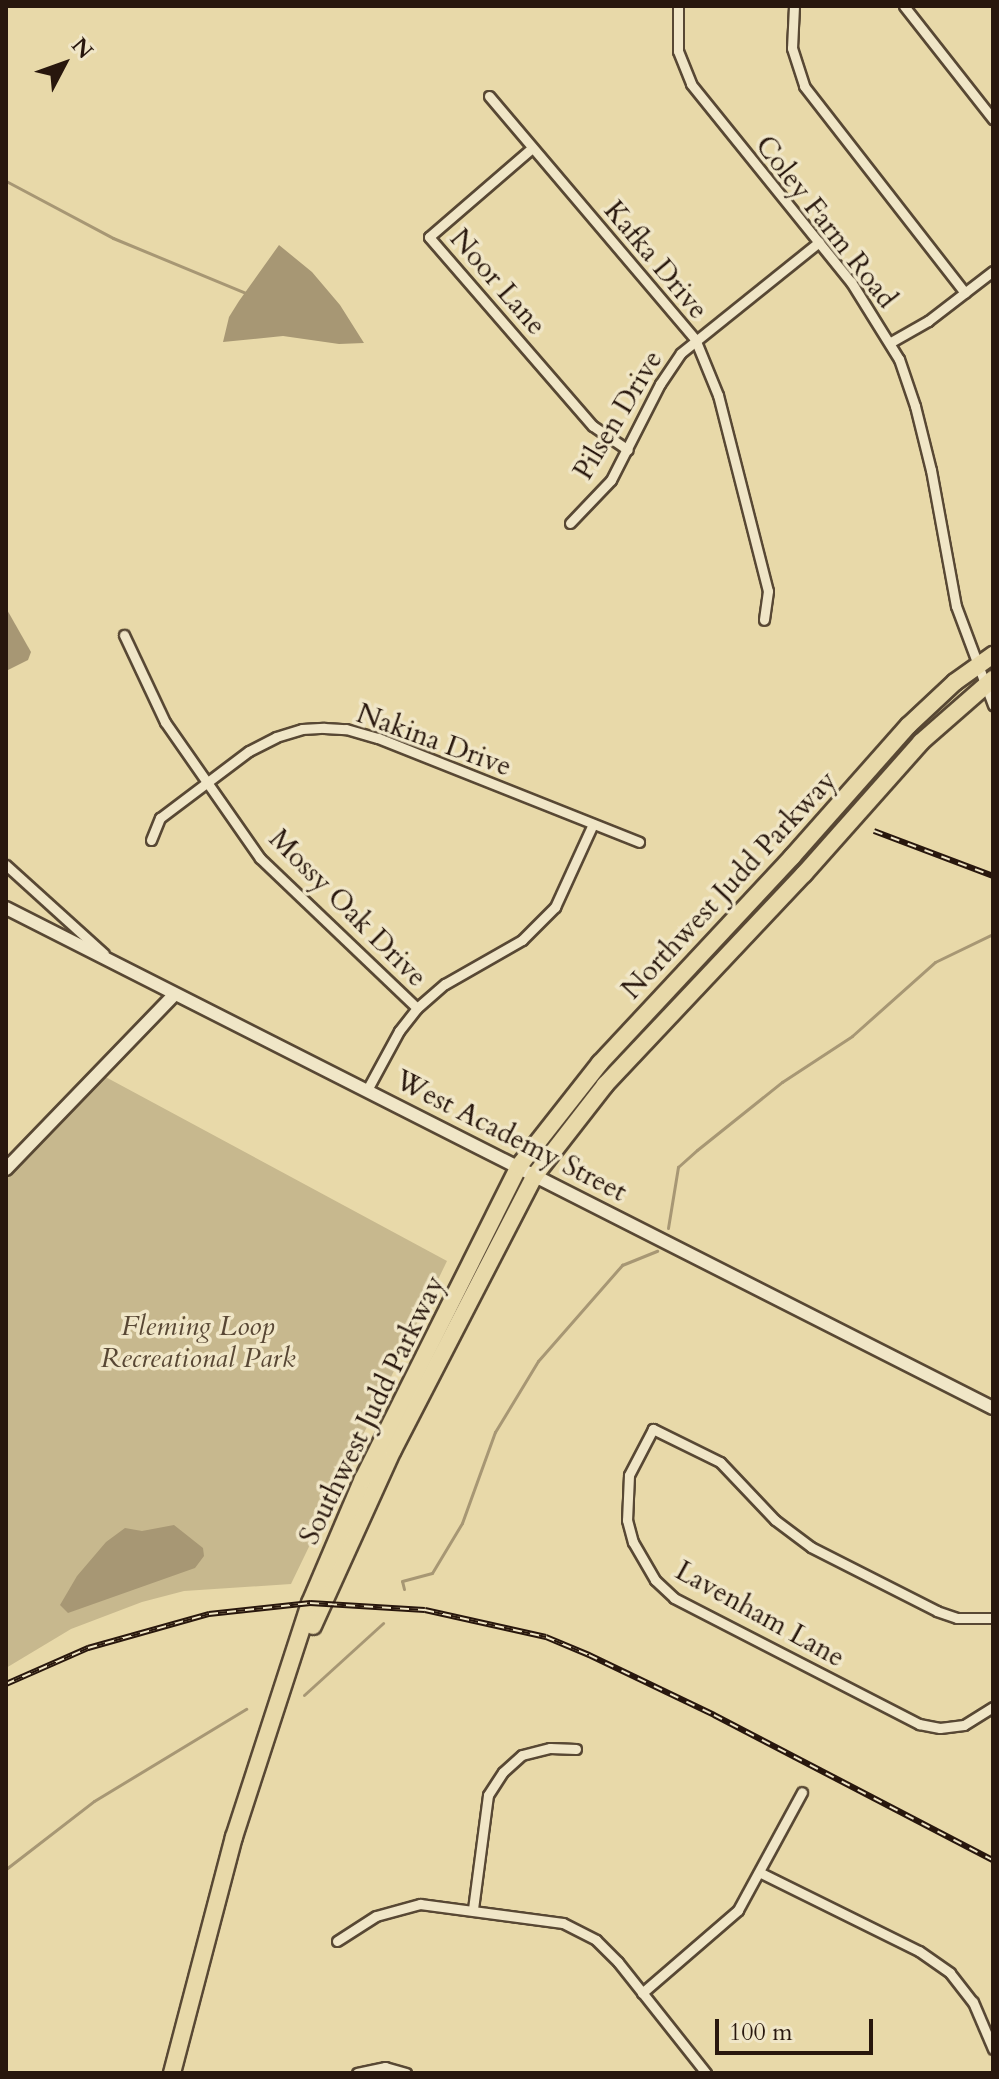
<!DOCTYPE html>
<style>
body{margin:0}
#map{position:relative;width:999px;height:2079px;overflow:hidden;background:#e8d9a9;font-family:Cardo,serif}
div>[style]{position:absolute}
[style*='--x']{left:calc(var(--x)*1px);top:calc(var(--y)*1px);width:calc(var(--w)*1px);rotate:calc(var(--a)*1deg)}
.green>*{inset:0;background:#c7b88e}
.water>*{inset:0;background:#a79774}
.stream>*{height:3px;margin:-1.5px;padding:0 1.5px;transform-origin:1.5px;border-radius:1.5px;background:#a79774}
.roads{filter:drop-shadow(2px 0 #584834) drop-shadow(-2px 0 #584834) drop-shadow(0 2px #584834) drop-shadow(0 -2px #584834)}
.street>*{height:9px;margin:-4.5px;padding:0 4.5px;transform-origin:4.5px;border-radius:4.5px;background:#f0e6c7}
.secondary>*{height:12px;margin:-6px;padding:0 6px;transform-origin:6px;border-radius:6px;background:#f0e6c7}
.highway>*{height:16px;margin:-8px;padding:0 8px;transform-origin:8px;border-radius:8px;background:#e8d9a9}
.rail>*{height:6px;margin-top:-3px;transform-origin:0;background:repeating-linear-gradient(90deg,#f0e6c7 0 9px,#28170d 0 18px);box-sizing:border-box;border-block:2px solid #28170d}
span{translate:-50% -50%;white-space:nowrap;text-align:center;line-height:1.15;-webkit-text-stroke:7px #f0e6c7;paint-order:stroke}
.street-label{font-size:28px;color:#28170d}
.park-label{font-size:28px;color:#584734;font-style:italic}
.frame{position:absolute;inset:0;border:8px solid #28170d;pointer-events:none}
.north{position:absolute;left:24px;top:24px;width:80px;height:80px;-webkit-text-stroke:6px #f0e6c7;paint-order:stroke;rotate:49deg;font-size:22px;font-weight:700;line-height:32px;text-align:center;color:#28170d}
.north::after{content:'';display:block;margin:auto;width:28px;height:36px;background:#28170d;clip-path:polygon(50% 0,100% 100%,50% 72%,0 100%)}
.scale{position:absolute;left:715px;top:2019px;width:158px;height:36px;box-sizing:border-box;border:4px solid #28170d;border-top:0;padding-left:10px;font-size:24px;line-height:28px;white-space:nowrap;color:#28170d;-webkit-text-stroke:6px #f0e6c7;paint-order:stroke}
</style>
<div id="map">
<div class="green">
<div style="clip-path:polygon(832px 823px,836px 828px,644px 1034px,641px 1032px)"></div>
<div style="clip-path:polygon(100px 1074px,447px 1261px,291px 1584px,184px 1591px,142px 1602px,71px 1629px,6px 1668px,6px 1163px)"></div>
</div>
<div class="water">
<div style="clip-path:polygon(279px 245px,312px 272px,340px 305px,364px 343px,339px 344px,283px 336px,223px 342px,229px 317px,239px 301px)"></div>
<div style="clip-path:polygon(6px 608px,31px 652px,28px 660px,6px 671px)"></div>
<div style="clip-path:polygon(174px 1525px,203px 1548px,204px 1556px,195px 1568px,68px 1613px,60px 1605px,77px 1576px,106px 1542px,125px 1528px,142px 1531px)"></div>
</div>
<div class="stream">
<div style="--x:6;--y:181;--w:121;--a:28"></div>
<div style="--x:113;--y:238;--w:146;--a:22.5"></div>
<div style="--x:668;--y:1228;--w:62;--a:-80.7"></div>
<div style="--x:678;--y:1167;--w:25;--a:-42"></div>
<div style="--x:697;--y:1150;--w:109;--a:-38.7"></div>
<div style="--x:782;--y:1082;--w:84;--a:-33.3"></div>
<div style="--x:852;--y:1036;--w:111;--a:-41.7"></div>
<div style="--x:935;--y:962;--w:64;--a:-25.8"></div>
<div style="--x:404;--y:1589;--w:8;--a:-104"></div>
<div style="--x:402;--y:1581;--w:31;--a:-15"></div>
<div style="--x:432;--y:1573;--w:58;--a:-59"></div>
<div style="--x:462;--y:1523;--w:97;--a:-70.1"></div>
<div style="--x:495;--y:1432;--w:83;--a:-58.8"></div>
<div style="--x:538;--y:1361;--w:128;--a:-48.8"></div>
<div style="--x:622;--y:1265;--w:38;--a:-22"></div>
<div style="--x:304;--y:1695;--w:107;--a:-42.3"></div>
<div style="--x:6;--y:1869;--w:111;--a:-37.7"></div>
<div style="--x:94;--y:1801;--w:178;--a:-31.2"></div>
</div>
<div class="roads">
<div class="street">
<div style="--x:678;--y:6;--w:45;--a:90"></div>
<div style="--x:678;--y:51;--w:35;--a:68"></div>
<div style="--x:691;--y:84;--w:255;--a:51.1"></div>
<div style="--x:851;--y:282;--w:91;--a:58.1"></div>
<div style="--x:899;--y:359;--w:50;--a:71.2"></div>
<div style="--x:915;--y:406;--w:66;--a:76"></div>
<div style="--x:931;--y:470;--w:138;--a:79.6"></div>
<div style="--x:956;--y:606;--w:106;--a:69.5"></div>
<div style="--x:794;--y:6;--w:42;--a:92.7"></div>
<div style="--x:792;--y:48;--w:40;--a:72"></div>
<div style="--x:804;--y:86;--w:262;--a:52.1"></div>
<div style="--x:904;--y:6;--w:144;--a:51.8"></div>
<div style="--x:489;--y:96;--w:319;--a:49.7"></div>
<div style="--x:695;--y:339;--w:61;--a:67.7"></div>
<div style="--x:718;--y:395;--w:202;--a:75.7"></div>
<div style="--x:768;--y:591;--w:29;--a:98"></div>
<div style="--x:532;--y:148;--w:136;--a:139.2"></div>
<div style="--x:429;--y:237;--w:250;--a:49.1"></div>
<div style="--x:593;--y:426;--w:42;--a:34.4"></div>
<div style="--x:891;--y:342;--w:43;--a:-29.6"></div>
<div style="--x:928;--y:321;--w:82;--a:-37.6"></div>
<div style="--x:570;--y:523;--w:59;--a:-46.4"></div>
<div style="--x:611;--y:480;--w:108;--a:-63"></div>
<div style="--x:660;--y:384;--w:37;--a:-56"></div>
<div style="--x:681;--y:353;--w:177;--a:-38.8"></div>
<div style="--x:124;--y:635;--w:96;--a:64.8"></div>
<div style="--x:165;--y:722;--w:166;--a:55.1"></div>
<div style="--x:260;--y:858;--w:217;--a:43.7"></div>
<div style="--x:151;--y:840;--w:24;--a:-68"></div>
<div style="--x:160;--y:818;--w:111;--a:-37"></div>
<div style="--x:249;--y:751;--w:30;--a:-27"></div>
<div style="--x:276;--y:737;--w:27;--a:-17"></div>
<div style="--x:302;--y:729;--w:22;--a:-3"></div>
<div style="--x:324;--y:728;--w:22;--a:3"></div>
<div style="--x:346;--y:729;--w:33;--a:16"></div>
<div style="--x:378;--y:738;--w:281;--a:21.7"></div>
<div style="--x:6;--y:865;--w:132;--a:42.2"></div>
<div style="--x:367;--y:1090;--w:67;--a:-61.5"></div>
<div style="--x:399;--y:1031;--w:29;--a:-52"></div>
<div style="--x:417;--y:1008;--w:37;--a:-41"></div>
<div style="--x:445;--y:984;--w:89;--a:-29.7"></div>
<div style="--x:522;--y:940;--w:47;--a:-45"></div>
<div style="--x:555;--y:907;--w:91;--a:-65.4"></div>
<div style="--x:993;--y:1618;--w:36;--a:180"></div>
<div style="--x:957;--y:1618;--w:21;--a:-161"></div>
<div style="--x:937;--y:1611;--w:141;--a:-153.1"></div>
<div style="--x:811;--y:1547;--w:45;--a:-143.1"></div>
<div style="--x:775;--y:1520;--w:80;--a:-133.5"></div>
<div style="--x:720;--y:1462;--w:75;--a:-153.8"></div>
<div style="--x:653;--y:1429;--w:52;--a:117.6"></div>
<div style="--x:629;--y:1475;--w:45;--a:92.5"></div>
<div style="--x:627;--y:1520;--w:23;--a:75"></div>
<div style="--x:633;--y:1542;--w:44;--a:59.9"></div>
<div style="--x:655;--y:1580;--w:26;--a:43"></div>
<div style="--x:674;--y:1598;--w:276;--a:27.2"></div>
<div style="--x:919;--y:1724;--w:21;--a:11"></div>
<div style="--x:940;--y:1728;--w:24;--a:-7"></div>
<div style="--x:964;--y:1725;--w:34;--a:-32"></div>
<div style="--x:761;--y:1873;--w:176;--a:26.3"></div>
<div style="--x:919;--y:1951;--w:38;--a:35"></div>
<div style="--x:950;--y:1973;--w:37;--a:52"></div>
<div style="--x:973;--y:2002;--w:51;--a:66.9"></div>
<div style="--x:473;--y:1909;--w:115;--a:-82.5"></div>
<div style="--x:488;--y:1795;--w:27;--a:-57"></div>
<div style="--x:503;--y:1772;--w:25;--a:-42"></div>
<div style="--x:522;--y:1755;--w:29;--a:-14"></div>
<div style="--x:550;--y:1748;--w:26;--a:2"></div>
<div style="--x:337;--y:1941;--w:46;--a:-32.7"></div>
<div style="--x:376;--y:1916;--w:46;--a:-15.3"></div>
<div style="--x:420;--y:1904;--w:144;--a:7.6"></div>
<div style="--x:563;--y:1923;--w:37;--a:27"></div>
<div style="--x:596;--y:1940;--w:31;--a:45"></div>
<div style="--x:618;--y:1962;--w:142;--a:51.6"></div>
<div style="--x:642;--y:1993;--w:127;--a:-40.8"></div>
<div style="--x:738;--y:1910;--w:134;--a:-61.5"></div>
<div style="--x:357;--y:2073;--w:29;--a:-12"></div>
<div style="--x:385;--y:2067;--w:22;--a:16"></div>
</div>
<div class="secondary">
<div style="--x:6;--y:908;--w:1106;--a:26.87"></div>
<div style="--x:6;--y:1169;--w:242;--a:-46"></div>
</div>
<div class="highway">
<div style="--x:313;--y:1626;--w:193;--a:-65.6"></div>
<div style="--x:393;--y:1450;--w:309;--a:-62.7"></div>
<div style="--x:535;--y:1175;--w:114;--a:-52.1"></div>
<div style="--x:605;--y:1085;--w:290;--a:-46.7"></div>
<div style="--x:804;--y:874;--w:176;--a:-48.4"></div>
<div style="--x:921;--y:742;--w:96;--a:-41.2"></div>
<div style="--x:172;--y:2073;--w:244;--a:-75.3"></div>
<div style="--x:234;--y:1837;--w:246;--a:-72"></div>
<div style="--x:310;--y:1603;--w:135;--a:-66.9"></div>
<div style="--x:363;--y:1479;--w:350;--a:-63.5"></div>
<div style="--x:519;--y:1166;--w:131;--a:-51.8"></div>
<div style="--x:600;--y:1063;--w:282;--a:-47"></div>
<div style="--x:792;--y:857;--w:175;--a:-48.5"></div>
<div style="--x:908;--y:726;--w:64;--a:-43.1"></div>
<div style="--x:955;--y:682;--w:47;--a:-35.4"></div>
</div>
</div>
<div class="rail">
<div style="--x:874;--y:831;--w:127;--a:20.7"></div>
<div style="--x:6;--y:1684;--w:90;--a:-23.7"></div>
<div style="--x:88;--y:1648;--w:126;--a:-15.7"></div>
<div style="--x:209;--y:1614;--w:102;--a:-6.2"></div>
<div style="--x:310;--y:1603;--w:115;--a:3.5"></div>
<div style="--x:425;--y:1610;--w:124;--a:12.6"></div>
<div style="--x:546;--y:1637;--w:47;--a:22.7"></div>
<div style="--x:589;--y:1655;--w:139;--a:25.6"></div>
<div style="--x:714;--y:1715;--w:314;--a:27.5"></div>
</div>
<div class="street-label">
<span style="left:826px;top:222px;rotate:52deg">Coley Farm Road</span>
<span style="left:656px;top:260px;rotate:50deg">Kafka Drive</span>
<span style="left:498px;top:282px;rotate:49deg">Noor Lane</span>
<span style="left:618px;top:415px;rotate:-59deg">Pilsen Drive</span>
<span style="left:434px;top:740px;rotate:20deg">Nakina Drive</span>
<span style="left:729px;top:885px;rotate:-47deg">Northwest Judd Parkway</span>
<span style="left:348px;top:908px;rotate:45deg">Mossy Oak Drive</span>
<span style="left:511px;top:1136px;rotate:27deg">West Academy Street</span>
<span style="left:372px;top:1410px;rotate:-64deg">Southwest Judd Parkway</span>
<span style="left:760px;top:1614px;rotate:29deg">Lavenham Lane</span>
</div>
<div class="park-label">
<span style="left:198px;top:1342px">Fleming Loop<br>Recreational Park</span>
</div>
<div class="frame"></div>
<div class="north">N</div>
<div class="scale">100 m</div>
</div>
